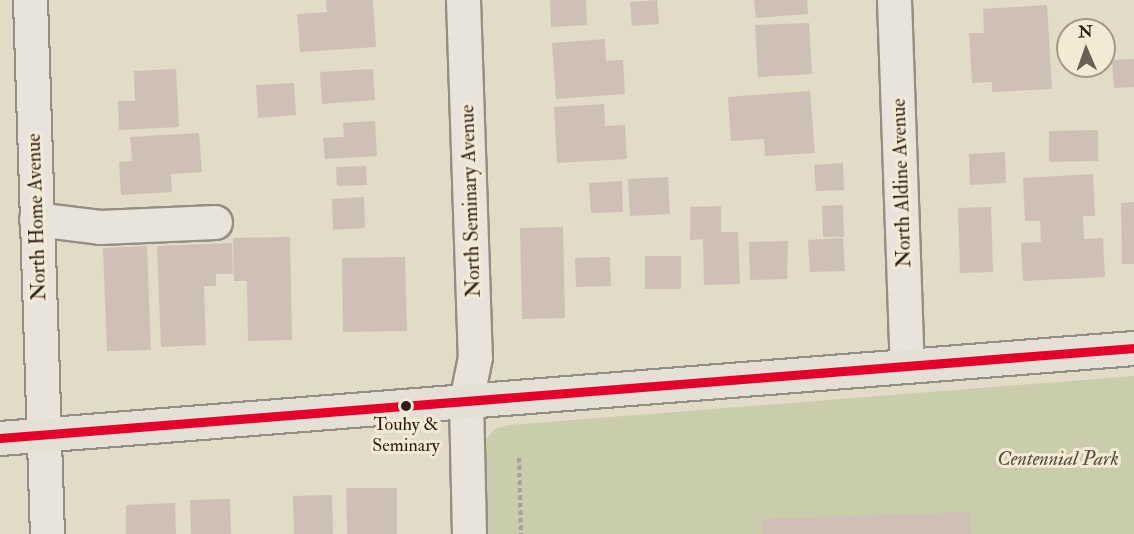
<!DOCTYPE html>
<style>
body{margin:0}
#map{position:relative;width:1134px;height:534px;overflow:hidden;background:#e2dbc8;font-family:"IM FELL Double Pica",serif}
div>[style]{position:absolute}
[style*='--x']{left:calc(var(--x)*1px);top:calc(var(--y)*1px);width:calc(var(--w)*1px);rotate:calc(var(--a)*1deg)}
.green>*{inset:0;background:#c9cdab}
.building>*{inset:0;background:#cec0b4}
.path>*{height:4px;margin-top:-2px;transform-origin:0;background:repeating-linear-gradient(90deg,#a6a19a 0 4.5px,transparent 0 7.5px)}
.roads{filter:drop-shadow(2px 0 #948e83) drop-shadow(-2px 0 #948e83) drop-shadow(0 2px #948e83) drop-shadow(0 -2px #948e83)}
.minor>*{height:33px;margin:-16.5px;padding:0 16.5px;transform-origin:16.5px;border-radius:16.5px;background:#e8e4dc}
.major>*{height:33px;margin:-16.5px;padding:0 16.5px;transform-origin:16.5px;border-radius:16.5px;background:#e4e0d6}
.bus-1>*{height:9px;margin:-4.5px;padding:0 4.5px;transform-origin:4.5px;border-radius:4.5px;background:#e4002b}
.dots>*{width:16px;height:16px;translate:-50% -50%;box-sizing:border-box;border:3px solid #f3ead5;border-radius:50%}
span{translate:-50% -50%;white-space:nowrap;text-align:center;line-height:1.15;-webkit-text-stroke:6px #f3ead5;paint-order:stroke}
.bus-label{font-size:18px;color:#301c16}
.street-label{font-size:20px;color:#301c16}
.park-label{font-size:20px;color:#584e3c;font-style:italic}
.north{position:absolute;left:1056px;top:18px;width:60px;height:60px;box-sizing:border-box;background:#f3ead5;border:2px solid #a59889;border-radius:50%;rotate:358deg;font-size:16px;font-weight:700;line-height:24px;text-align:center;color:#301c16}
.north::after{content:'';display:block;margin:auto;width:21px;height:27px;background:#6e5f54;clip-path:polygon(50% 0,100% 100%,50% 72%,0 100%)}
</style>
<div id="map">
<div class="green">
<div style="clip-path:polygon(1134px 376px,1134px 534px,481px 534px,479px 447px,495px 429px,509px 425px)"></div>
</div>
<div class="building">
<div style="clip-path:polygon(326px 0,373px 0,376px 47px,300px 52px,297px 14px,327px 12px)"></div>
<div style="clip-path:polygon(550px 0,586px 0,587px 25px,551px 27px)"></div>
<div style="clip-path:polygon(657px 0,659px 24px,632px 26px,630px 2px)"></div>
<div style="clip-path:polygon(754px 0,807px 0,808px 14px,756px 18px)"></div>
<div style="clip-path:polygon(1047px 5px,1052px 89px,992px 92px,992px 82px,972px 83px,969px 33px,984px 33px,983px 9px)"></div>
<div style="clip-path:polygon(809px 23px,812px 74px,758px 77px,755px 25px)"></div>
<div style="clip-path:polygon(605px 39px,606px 61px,623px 60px,625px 94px,556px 99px,552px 43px)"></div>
<div style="clip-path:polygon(1134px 59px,1134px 87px,1114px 88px,1112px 60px)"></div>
<div style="clip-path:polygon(176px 69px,179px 127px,119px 130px,118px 101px,135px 101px,134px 71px)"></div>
<div style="clip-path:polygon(373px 69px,375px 100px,322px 104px,320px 72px)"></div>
<div style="clip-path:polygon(294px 83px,296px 115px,258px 118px,256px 85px)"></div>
<div style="clip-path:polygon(810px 91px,815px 153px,765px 156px,764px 139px,731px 141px,728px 97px)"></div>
<div style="clip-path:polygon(604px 104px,605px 126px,625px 125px,627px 159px,557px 163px,554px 107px)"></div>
<div style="clip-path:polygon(375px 121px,377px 156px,325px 159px,323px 138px,344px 137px,343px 123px)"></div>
<div style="clip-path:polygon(1098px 130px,1098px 161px,1049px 162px,1049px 131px)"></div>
<div style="clip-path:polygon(199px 133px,202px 172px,171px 174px,172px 192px,121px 195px,119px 162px,132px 161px,130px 137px)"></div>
<div style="clip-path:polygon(1005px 152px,1006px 183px,970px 185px,969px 154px)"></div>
<div style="clip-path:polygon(843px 163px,844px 190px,816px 191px,814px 165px)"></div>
<div style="clip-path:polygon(366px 166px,367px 185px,337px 186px,336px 167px)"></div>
<div style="clip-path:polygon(1093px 174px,1095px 216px,1083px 216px,1084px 239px,1103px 238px,1105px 277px,1023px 281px,1021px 243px,1041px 242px,1040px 221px,1025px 221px,1023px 178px)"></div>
<div style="clip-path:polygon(668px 177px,670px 214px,630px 216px,628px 179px)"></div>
<div style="clip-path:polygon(622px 181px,623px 212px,591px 213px,589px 183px)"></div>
<div style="clip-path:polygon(364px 197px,365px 228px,333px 230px,332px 199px)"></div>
<div style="clip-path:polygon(1134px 202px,1134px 264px,1122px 264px,1121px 203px)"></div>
<div style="clip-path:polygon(843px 205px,844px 237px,823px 237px,822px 206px)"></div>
<div style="clip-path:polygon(721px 206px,721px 232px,738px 232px,740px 284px,704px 285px,703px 239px,690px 240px,690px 207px)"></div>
<div style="clip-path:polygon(991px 207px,993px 272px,960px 273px,958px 208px)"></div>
<div style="clip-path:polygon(563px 227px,565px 318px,522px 319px,520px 228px)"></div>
<div style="clip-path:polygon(290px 237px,292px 340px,248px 341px,247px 281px,234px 281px,233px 238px)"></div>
<div style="clip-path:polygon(843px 238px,845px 271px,810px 272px,808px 240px)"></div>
<div style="clip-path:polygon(788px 241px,787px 279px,750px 280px,749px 242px)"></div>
<div style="clip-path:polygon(232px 243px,233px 274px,216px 274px,216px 286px,204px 286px,206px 345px,161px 347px,157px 246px)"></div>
<div style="clip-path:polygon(147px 246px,151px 350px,107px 351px,103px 248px)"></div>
<div style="clip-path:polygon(645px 256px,681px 256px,681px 289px,645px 289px)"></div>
<div style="clip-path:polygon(405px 257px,407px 331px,343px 332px,342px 258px)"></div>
<div style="clip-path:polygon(610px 257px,611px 286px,576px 287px,575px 258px)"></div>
<div style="clip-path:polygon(346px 488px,397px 488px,397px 534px,347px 534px)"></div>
<div style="clip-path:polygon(332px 495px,333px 534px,294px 534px,293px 496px)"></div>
<div style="clip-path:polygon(230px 499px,231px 534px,191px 534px,190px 500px)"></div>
<div style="clip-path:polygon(175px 503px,176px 534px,126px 534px,126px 505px)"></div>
<div style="clip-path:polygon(970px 512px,971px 534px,763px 534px,762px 519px)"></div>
</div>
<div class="path">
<div style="--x:519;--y:458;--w:76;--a:88.5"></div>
</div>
<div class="roads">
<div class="minor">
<div style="--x:30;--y:0;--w:534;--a:88.18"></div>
<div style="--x:463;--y:0;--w:357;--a:88.1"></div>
<div style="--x:475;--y:357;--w:45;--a:101.6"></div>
<div style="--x:466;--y:401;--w:133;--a:88.7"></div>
<div style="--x:894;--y:0;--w:366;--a:88"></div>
<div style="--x:36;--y:219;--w:64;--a:7.1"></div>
<div style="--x:100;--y:227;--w:115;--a:-2.5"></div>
</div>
<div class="major">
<div style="--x:0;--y:438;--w:1138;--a:-4.54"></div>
</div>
</div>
<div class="bus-1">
<div style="--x:0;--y:438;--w:1138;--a:-4.54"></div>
</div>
<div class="dots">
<div style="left:406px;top:406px;background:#301c16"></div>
</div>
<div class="bus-label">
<span style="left:406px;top:436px">Touhy &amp;<br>Seminary</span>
</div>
<div class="street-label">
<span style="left:901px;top:183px;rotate:-92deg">North Aldine Avenue</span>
<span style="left:470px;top:201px;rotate:-92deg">North Seminary Avenue</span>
<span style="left:36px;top:217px;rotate:-92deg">North Home Avenue</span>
</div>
<div class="park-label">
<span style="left:1058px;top:458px">Centennial Park</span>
</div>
<div class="north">N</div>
</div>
